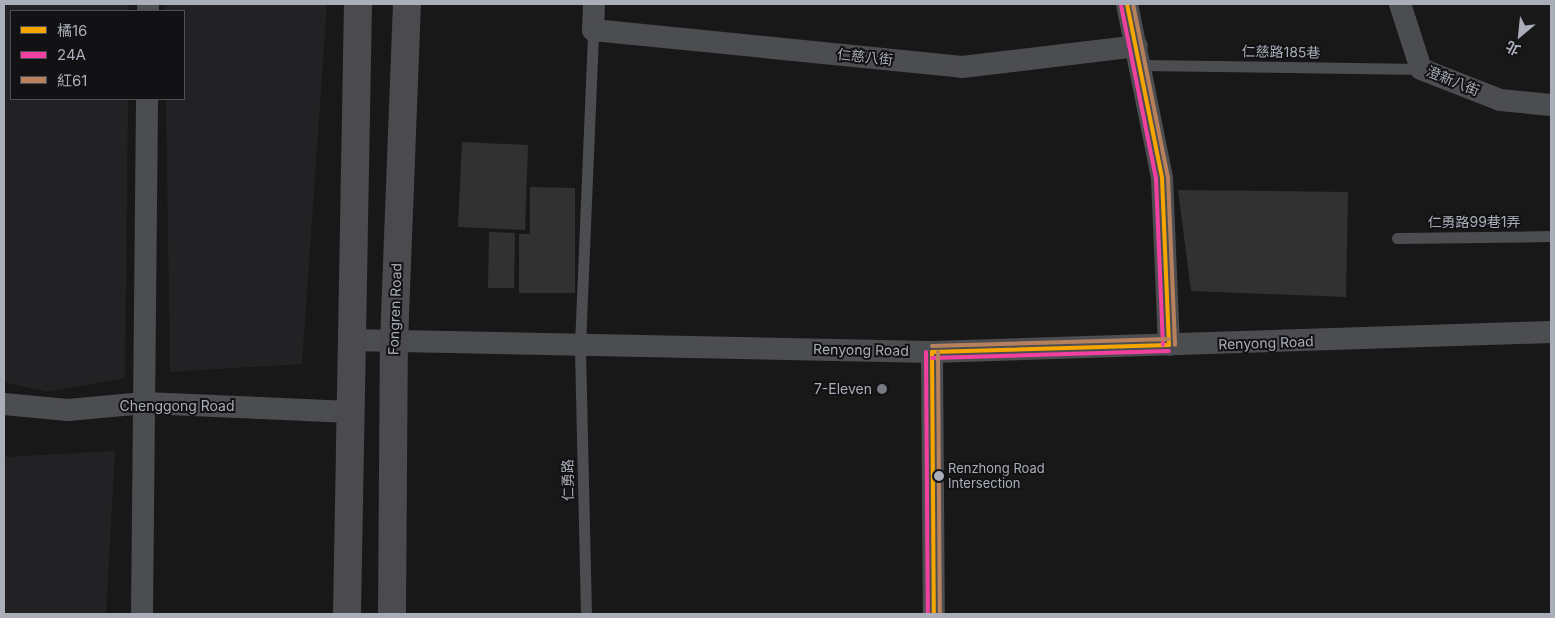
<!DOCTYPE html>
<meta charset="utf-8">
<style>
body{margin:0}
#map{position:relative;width:1555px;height:618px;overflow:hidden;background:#181818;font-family:Inter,"Noto Sans TC",sans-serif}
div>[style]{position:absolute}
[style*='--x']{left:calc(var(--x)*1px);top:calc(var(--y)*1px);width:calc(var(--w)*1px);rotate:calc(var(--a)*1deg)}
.built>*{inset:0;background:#222224}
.building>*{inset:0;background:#313132}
.lane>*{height:11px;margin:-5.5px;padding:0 5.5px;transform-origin:5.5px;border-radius:5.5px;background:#4c4d51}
.street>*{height:22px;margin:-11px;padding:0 11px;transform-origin:11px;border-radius:11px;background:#4c4d51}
.secondary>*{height:28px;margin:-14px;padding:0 14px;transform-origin:14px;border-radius:14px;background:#4b4b4f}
.bus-1>*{height:4px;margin:-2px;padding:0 2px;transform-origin:2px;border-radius:2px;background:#f7a600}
.bus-2>*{height:4px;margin:-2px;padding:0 2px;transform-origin:2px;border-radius:2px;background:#f240a1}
.bus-3>*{height:4px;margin:-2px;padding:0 2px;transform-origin:2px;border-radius:2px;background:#b6815c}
.dots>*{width:14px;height:14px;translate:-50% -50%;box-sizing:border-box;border:2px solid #121214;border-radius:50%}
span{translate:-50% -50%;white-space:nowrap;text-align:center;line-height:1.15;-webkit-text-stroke:4px #121214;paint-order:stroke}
.bus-label{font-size:13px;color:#aaaeb8}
.left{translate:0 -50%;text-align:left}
.street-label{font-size:14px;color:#aaaeb8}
.poi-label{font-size:14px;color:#aaaeb8}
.right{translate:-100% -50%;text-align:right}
.frame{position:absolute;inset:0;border:5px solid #aaaeb8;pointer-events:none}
.legend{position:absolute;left:10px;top:10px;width:175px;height:90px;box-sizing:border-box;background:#121214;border:1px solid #4f5056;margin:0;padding:6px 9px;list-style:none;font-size:15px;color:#aaaeb8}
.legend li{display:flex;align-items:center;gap:10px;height:25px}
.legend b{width:25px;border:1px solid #4f5056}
.north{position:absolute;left:1495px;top:10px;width:50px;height:50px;-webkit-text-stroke:4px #121214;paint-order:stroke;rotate:208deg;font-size:14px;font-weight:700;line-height:20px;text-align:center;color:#aaaeb8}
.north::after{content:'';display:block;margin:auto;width:18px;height:22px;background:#aaaeb8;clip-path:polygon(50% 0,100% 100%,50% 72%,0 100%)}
</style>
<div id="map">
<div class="built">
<div style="clip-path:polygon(4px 4px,129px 4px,129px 11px,11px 11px,11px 99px,128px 99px,125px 378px,48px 392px,4px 382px)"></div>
<div style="clip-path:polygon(165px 4px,327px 4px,302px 364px,170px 372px,166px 99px,184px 99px,184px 11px,165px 11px)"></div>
<div style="clip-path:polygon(115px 451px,106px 614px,4px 614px,4px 457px)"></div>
</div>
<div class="building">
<div style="clip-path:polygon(462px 142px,528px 145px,525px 230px,458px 227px)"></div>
<div style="clip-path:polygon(530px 187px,575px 188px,575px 293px,519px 293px,519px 234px,530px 234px)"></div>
<div style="clip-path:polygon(1178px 190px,1348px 192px,1346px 297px,1191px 291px)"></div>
<div style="clip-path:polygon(489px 232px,515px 233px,514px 288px,488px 288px)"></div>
</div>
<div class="lane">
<div style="--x:1141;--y:65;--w:280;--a:0.8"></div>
<div style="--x:1397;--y:238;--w:154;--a:-0.7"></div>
<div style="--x:586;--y:614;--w:269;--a:-91.3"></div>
<div style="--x:580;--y:345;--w:315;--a:-87.6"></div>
</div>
<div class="street">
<div style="--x:594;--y:4;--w:26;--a:92"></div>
<div style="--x:593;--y:30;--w:371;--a:5.7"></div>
<div style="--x:962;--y:67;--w:176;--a:-6.8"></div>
<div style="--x:1127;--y:4;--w:177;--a:78.6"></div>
<div style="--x:1162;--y:178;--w:167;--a:87.6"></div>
<div style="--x:1400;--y:4;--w:68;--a:72.1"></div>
<div style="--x:1421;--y:69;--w:85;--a:21.4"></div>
<div style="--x:1500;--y:100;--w:51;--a:5.6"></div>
<div style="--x:148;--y:11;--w:7;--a:-90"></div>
<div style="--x:350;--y:340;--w:582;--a:1.18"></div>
<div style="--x:932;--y:352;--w:619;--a:-1.85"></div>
<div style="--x:932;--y:352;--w:262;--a:89.6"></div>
<div style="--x:4;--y:404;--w:64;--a:5.4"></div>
<div style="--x:68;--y:410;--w:77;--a:-5.2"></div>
<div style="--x:145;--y:403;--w:205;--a:2.5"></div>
<div style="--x:142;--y:614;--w:515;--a:-89.44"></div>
</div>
<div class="secondary">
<div style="--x:347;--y:614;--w:610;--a:-88.97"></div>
<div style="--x:392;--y:614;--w:272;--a:-89.6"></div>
<div style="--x:394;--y:342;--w:338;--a:-87.8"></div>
</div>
<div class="bus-1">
<div style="--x:1127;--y:4;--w:177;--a:78.6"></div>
<div style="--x:1162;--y:178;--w:167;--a:87.6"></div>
<div style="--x:932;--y:352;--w:262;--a:89.6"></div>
<div style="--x:932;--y:352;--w:237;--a:-1.7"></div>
</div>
<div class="bus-2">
<div style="--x:1121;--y:5;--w:177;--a:78.6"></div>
<div style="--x:1156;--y:179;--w:166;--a:87.6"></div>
<div style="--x:926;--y:352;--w:262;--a:89.6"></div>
<div style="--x:932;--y:358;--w:237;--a:-1.7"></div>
</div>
<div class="bus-3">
<div style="--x:1133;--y:4;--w:177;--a:78.6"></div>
<div style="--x:1168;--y:177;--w:168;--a:87.6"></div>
<div style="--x:932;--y:346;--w:237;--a:-1.7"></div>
<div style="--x:938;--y:352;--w:262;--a:89.6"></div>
</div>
<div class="dots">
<div style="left:882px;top:389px;background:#777a80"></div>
<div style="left:939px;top:476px;background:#aaaeb8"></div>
</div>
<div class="bus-label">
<span class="left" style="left:948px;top:476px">Renzhong Road<br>Intersection</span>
</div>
<div class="street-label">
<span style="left:1281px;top:52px;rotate:1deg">仁慈路185巷</span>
<span style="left:865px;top:57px;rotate:6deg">仁慈八街</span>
<span style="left:1453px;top:81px;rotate:22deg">澄新八街</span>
<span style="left:1474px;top:222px">仁勇路99巷1弄</span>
<span style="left:395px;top:309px;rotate:-88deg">Fongren Road</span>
<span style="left:1266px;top:343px;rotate:-2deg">Renyong Road</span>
<span style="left:861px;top:350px;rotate:1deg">Renyong Road</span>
<span style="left:177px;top:406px">Chenggong Road</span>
<span style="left:568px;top:480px;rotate:-91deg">仁勇路</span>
</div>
<div class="poi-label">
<span class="right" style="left:872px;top:389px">7-Eleven</span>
</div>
<div class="frame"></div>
<ul class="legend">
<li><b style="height:6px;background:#f7a600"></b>橘16</li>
<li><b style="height:6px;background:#f240a1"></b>24A</li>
<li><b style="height:6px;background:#b6815c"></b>紅61</li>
</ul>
<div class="north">北</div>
</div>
